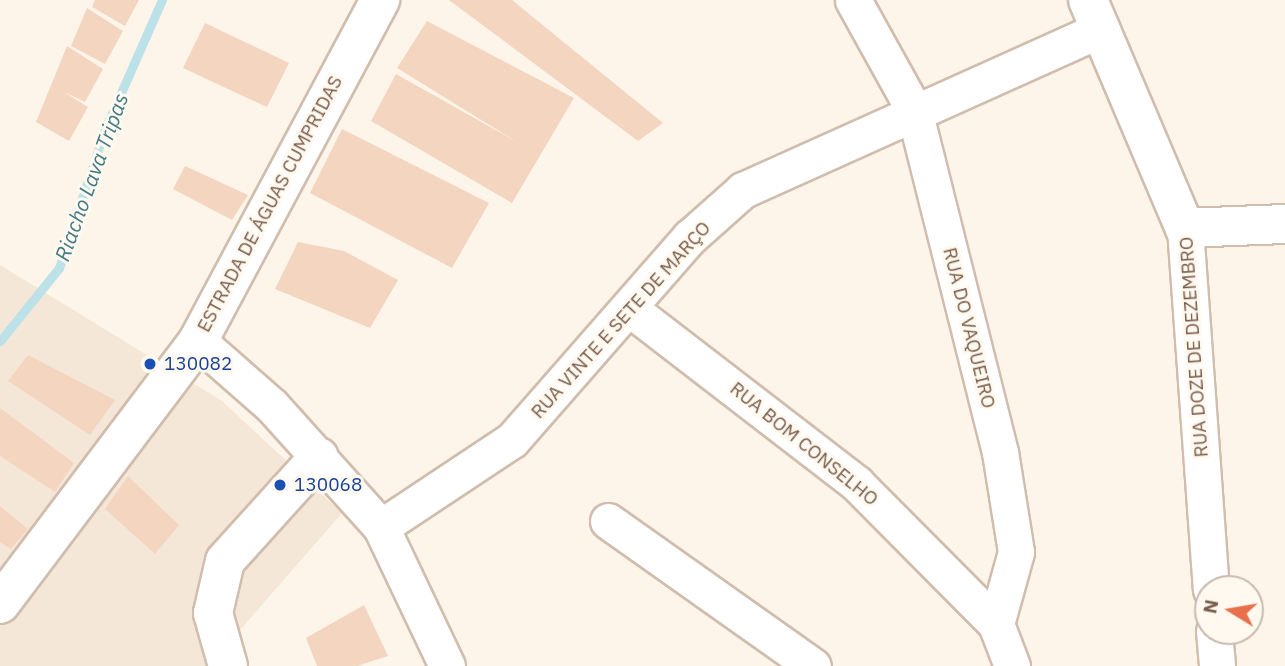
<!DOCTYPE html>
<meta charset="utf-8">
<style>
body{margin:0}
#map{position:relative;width:1285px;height:666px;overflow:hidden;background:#fdf5e9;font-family:"IBM Plex Sans",sans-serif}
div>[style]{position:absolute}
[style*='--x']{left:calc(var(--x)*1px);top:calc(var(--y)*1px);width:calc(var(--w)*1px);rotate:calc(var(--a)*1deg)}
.residential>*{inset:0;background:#f5e7d7}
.stream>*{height:9px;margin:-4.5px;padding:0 4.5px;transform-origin:4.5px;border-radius:4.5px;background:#bce1e8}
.building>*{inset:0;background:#f3d5c0}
.roads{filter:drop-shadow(2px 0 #d0bdad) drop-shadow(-2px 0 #d0bdad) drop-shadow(0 2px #d0bdad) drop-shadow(0 -2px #d0bdad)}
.street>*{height:35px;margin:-17.5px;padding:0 17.5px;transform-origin:17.5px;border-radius:17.5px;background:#fff}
.secondary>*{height:38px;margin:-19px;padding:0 19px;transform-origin:19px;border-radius:19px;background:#fff}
.dots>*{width:19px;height:19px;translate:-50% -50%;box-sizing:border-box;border:4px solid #fff9f0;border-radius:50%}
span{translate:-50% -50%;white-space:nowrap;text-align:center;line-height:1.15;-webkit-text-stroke:6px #fff9f0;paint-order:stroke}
.street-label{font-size:19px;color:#795c4b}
.transit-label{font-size:19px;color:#164399}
.left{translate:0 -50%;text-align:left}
.water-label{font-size:21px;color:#417a85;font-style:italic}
.north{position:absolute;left:1194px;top:575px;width:70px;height:70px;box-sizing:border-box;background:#fff9f0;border:2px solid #c9baae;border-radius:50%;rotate:281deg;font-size:19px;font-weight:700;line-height:28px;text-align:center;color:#795c4b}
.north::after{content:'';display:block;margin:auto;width:24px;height:32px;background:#e9704c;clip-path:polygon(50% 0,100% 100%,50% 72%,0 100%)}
</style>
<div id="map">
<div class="residential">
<div style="clip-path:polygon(0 265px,222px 401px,342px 513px,240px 630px,239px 666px,0 666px)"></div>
</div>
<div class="stream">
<div style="--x:0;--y:341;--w:94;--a:-51.1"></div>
<div style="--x:59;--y:268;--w:146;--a:-71.7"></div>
<div style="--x:105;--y:129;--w:141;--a:-66.2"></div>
</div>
<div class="building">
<div style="clip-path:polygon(95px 0,139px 0,125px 26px,92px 7px)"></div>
<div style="clip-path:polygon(449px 0,512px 0,663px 123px,638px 141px)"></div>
<div style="clip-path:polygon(87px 8px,123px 31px,105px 64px,71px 46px)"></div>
<div style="clip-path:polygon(427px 21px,574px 98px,512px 203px,371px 121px,396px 74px,517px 142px,397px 68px)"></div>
<div style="clip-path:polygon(205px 23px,289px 63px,267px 107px,183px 68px)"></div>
<div style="clip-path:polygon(67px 46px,103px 69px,85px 102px,64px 92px,88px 107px,69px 141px,36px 122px)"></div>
<div style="clip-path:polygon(342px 129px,489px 203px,452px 268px,310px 193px)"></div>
<div style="clip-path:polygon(185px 166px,248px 195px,232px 220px,173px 189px)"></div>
<div style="clip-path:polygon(298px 242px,344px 251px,398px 280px,370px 328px,275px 289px)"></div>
<div style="clip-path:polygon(28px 355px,115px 400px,90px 435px,8px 381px)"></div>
<div style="clip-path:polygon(0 408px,74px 463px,55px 492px,0 456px)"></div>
<div style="clip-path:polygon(128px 476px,179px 525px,155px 554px,105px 509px)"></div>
<div style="clip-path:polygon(0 506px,28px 529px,11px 549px,0 542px)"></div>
<div style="clip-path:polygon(364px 605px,388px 656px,357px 666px,317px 666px,306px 638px)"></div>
</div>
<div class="roads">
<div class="street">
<div style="--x:853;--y:0;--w:126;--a:61"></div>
<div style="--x:914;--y:110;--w:353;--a:75.9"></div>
<div style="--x:1000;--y:452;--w:101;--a:80.9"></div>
<div style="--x:1016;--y:552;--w:75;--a:105.5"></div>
<div style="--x:1185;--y:228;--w:362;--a:85.9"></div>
<div style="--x:629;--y:308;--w:287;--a:37.6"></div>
<div style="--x:856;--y:483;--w:199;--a:45.2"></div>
<div style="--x:996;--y:624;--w:45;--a:69.1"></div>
<div style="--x:198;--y:341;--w:98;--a:41.3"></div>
<div style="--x:272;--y:406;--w:163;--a:48"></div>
<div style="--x:381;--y:527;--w:154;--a:64.6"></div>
<div style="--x:608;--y:521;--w:251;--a:35.3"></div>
<div style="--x:381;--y:527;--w:157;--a:-33.6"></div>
<div style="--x:512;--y:440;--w:270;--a:-48.8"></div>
<div style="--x:690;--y:237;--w:71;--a:-41.6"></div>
<div style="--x:743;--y:190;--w:393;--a:-24.2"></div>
<div style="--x:1214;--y:631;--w:35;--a:85"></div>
</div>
<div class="secondary">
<div style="--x:1088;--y:0;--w:248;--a:67"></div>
<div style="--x:1185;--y:228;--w:100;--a:-2.3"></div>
<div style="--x:0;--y:604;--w:329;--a:-53"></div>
<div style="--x:198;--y:341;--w:387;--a:-61.9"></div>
<div style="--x:228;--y:666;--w:55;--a:-105.8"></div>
<div style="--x:213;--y:613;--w:53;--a:-77"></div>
<div style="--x:225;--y:561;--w:140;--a:-47.9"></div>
</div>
</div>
<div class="dots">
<div style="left:150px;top:364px;background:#1a4fb4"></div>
<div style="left:280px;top:485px;background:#1a4fb4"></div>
</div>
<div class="street-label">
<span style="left:270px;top:204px;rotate:-62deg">ESTRADA DE ÁGUAS CUMPRIDAS</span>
<span style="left:621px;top:320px;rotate:-48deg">RUA VINTE E SETE DE MARÇO</span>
<span style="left:969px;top:328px;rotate:76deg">RUA DO VAQUEIRO</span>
<span style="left:1194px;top:347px;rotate:-94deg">RUA DOZE DE DEZEMBRO</span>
<span style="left:804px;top:444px;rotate:39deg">RUA BOM CONSELHO</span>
</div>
<div class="transit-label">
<span class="left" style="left:164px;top:364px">130082</span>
<span class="left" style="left:294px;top:485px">130068</span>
</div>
<div class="water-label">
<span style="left:91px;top:177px;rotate:-70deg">Riacho Lava Tripas</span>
</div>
<div class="north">N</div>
</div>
